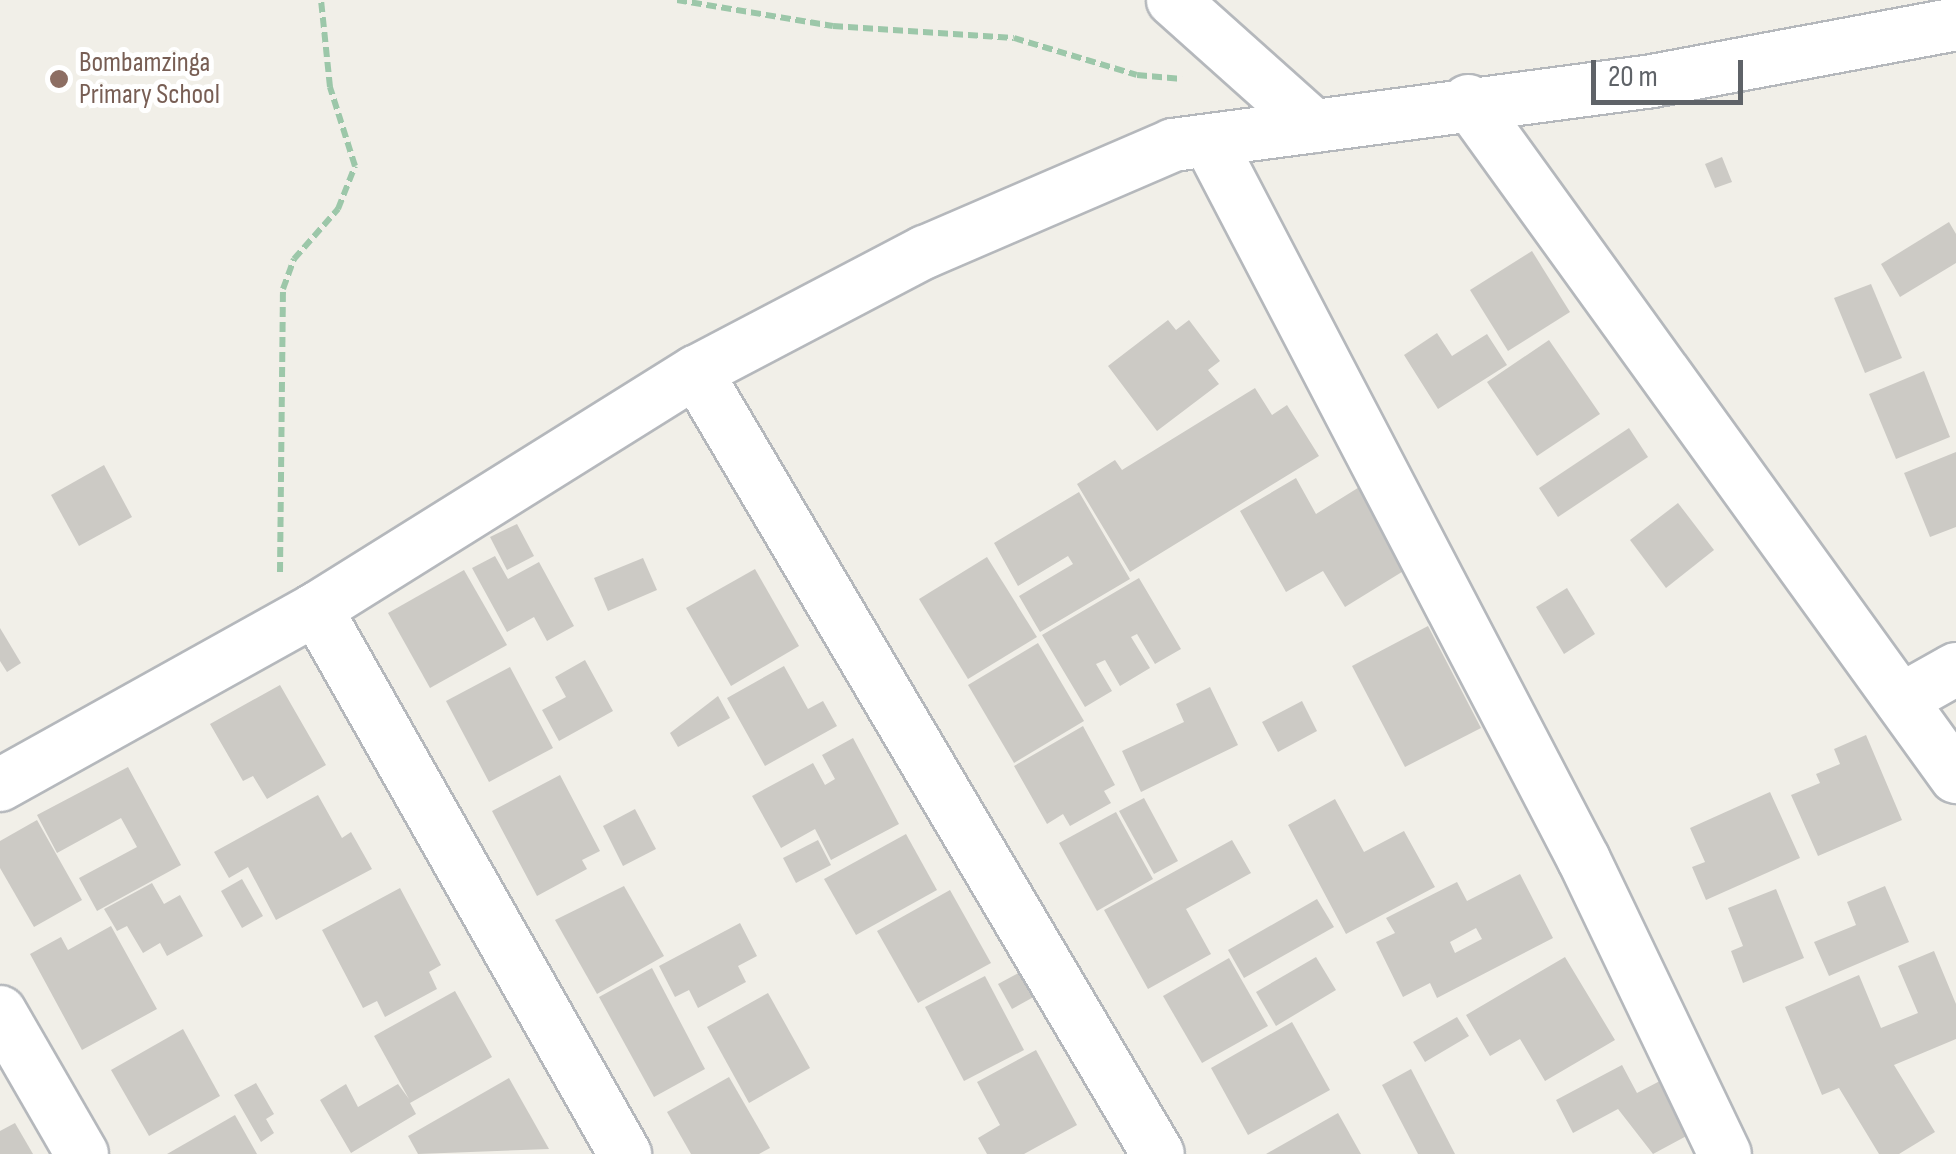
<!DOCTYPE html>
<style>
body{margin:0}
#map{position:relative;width:1956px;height:1154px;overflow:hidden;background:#f1efe8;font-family:"Sofia Sans Condensed",sans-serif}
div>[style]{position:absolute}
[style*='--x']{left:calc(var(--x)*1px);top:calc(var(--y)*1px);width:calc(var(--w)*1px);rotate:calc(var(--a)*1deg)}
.building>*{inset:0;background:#cccac5}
.path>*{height:6px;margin-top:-3px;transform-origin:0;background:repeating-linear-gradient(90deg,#9cc7a9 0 10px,transparent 0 15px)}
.roads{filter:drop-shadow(2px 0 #b5b8bc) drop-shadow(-2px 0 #b5b8bc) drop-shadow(0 2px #b5b8bc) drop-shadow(0 -2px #b5b8bc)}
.minor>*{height:52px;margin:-26px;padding:0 26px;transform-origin:26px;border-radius:26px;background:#fff}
.dots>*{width:28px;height:28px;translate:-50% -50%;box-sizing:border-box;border:5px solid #fff;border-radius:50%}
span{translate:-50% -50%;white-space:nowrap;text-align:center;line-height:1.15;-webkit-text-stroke:10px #fff;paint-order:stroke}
.education-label{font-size:28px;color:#785e54}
.left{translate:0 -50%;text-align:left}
.scale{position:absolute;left:1591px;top:60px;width:152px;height:45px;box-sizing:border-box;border:5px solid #5f6368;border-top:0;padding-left:12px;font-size:30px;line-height:35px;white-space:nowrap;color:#5f6368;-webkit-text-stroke:8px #fff;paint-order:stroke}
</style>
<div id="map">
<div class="building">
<div style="clip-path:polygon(1722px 157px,1732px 182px,1715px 188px,1705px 164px)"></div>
<div style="clip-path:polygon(1949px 222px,1956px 234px,1956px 263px,1900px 297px,1881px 264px)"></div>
<div style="clip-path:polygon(1532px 251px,1570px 312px,1508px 351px,1470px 290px)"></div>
<div style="clip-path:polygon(1871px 284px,1902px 358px,1865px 373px,1834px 298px)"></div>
<div style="clip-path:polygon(1168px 320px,1176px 330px,1189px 320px,1220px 361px,1208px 370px,1219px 384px,1157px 431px,1108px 366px)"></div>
<div style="clip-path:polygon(1437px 333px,1452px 356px,1487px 334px,1507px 365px,1438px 409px,1404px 355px)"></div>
<div style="clip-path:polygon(1549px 340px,1600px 414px,1537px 456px,1487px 382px)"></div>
<div style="clip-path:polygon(1924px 371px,1950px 437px,1896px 459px,1869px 394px)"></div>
<div style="clip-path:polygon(1255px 388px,1272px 415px,1287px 405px,1319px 456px,1130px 572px,1077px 484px,1115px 460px,1122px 470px)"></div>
<div style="clip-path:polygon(1629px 428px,1648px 457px,1558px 517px,1539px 488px)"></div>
<div style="clip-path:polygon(1956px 452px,1956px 527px,1930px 537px,1904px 473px)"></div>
<div style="clip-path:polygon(104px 465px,132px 517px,79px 546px,51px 495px)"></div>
<div style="clip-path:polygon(1296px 478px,1316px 514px,1361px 486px,1410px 567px,1345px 607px,1323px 571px,1286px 592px,1240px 511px)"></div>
<div style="clip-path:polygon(1079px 492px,1130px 579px,1040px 632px,1019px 596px,1073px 564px,1068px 556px,1018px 586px,994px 543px)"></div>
<div style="clip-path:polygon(1678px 503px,1714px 550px,1666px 588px,1630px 540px)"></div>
<div style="clip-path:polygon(517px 524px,534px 556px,507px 570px,490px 537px)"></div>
<div style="clip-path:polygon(495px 556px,508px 579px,539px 562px,574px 626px,547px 641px,534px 617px,507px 632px,472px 568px)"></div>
<div style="clip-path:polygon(987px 557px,1037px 637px,968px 679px,919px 599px)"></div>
<div style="clip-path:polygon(643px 558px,657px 590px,608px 611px,594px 578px)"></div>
<div style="clip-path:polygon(755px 569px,799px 646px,731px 686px,686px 608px)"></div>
<div style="clip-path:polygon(464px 570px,507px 645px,430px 688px,388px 613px)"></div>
<div style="clip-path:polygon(1139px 578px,1181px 649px,1155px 664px,1137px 634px,1131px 637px,1150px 668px,1120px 686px,1105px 660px,1096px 664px,1112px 691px,1085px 707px,1042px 635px)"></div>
<div style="clip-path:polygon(1567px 588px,1595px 634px,1564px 654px,1536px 607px)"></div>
<div style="clip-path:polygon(1428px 626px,1481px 728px,1405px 767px,1352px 666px)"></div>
<div style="clip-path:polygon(0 628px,21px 663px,7px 672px,0 661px)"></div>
<div style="clip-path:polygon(1038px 643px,1084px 721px,1014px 763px,968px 685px)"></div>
<div style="clip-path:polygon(585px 660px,613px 711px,559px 741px,542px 710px,566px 697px,555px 677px)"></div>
<div style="clip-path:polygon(784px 666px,808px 709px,823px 701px,837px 726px,765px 766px,727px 698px)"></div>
<div style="clip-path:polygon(510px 667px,553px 748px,489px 782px,446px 701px)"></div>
<div style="clip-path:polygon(280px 685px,326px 765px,267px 799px,253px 776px,243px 781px,210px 724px)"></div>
<div style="clip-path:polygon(1210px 687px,1238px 745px,1141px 792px,1122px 751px,1184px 722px,1176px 704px)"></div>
<div style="clip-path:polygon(718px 696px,730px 718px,678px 747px,670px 733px)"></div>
<div style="clip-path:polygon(1302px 701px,1317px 731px,1278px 752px,1262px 722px)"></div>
<div style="clip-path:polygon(1083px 726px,1115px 785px,1104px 791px,1111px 803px,1070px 826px,1063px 814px,1047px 824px,1014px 766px)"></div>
<div style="clip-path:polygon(1866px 735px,1902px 820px,1818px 856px,1791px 795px,1820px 783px,1816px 774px,1840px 764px,1834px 749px)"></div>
<div style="clip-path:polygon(853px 738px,899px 824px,831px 860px,815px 829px,781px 848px,752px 796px,813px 763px,825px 785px,835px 779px,822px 755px)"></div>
<div style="clip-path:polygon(128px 767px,181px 865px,97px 911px,79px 878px,137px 847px,121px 818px,57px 853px,37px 815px)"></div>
<div style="clip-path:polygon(560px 775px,600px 851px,582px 860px,587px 869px,537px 896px,492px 811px)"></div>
<div style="clip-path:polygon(1770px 792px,1800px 858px,1706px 900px,1692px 867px,1705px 862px,1690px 828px)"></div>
<div style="clip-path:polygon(318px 795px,342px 838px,351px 832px,372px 869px,276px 920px,248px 867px,229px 878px,214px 852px)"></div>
<div style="clip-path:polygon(1144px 798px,1178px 861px,1154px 874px,1119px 811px)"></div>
<div style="clip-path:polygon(1335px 799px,1364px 852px,1404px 831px,1435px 887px,1346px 934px,1288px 825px)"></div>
<div style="clip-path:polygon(635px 809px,656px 849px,623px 866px,603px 826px)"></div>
<div style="clip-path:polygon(1116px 812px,1153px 879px,1097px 911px,1059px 843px)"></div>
<div style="clip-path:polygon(37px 820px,82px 900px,34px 927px,0 868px,0 841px)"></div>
<div style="clip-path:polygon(906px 834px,937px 890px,856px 935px,824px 879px)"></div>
<div style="clip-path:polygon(818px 840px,831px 865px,796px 883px,783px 858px)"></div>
<div style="clip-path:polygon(1232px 840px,1251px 873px,1186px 909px,1211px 954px,1148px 989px,1104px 910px)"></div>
<div style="clip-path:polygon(evenodd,1520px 874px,1553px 938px,1437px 998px,1430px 983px,1403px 997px,1376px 942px,1395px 933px,1386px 918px,1457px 882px,1467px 901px,1520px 874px,1476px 928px,1482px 939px,1455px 953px,1450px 942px,1476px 928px)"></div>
<div style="clip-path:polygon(242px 879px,263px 916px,242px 928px,221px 891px)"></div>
<div style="clip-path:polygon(152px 883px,164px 904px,180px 895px,203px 936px,167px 956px,160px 943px,143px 953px,127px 926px,117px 931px,104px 909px)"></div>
<div style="clip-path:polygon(624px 886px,664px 956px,597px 994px,555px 920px)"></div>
<div style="clip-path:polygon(1885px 886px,1909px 942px,1829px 976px,1814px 942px,1856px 925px,1847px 902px)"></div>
<div style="clip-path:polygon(400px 888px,441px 965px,429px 972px,437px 989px,385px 1017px,377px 1001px,363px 1008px,322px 930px)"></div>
<div style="clip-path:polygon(1776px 889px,1804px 958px,1743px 983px,1731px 951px,1743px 946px,1728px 908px)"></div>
<div style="clip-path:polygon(950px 890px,991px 963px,918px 1003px,877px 931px)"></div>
<div style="clip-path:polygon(1317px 899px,1334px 927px,1244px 978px,1228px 950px)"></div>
<div style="clip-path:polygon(740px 923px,757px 956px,738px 966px,746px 982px,698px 1008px,689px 990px,675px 997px,659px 966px)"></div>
<div style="clip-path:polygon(111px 926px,157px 1009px,82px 1050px,30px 954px,61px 937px,68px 950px)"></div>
<div style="clip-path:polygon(1934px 951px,1956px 1004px,1956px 1039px,1894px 1065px,1935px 1132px,1899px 1154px,1879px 1154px,1839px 1088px,1822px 1095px,1785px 1007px,1859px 975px,1881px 1028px,1918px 1013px,1898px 966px)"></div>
<div style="clip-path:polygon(1316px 957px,1336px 990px,1276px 1026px,1256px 992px)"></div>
<div style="clip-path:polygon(1565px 957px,1615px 1040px,1545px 1081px,1520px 1039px,1490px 1056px,1466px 1015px)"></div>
<div style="clip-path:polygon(1229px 958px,1268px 1026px,1202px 1063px,1163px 996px)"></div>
<div style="clip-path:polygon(1035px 964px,1048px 989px,1012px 1009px,998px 984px)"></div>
<div style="clip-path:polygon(652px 968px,705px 1069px,654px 1097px,599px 997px)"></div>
<div style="clip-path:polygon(985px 976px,1024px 1050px,964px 1081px,925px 1007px)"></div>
<div style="clip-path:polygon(455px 991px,492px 1057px,410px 1103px,416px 1114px,351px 1153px,320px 1100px,346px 1084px,358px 1107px,398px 1084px,409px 1099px,374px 1036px)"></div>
<div style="clip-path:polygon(768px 993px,810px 1068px,749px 1103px,707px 1027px)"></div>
<div style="clip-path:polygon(1457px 1017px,1469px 1036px,1425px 1062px,1413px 1042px)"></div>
<div style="clip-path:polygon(1292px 1022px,1330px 1090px,1248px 1135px,1211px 1068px)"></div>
<div style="clip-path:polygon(183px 1029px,220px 1096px,149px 1136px,111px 1070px)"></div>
<div style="clip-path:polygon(1036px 1050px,1077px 1125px,1024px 1154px,987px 1154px,978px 1138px,1000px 1125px,977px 1082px)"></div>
<div style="clip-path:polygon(1622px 1065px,1637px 1093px,1677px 1072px,1705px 1126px,1653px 1154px,1618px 1109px,1573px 1133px,1556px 1100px)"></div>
<div style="clip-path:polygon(1411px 1069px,1455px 1154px,1418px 1154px,1382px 1085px)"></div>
<div style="clip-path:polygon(729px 1077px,770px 1148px,759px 1154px,691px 1154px,667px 1112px)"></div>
<div style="clip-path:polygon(509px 1078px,549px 1149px,418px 1154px,408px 1136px)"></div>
<div style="clip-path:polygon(256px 1083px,274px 1114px,266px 1119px,274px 1133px,261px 1142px,234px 1095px)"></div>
<div style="clip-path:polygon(1338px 1113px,1361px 1154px,1266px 1154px)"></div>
<div style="clip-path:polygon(235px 1115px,257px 1154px,167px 1154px)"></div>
<div style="clip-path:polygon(15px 1123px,33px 1154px,0 1154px,0 1131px)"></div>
</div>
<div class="path">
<div style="--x:677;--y:0;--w:158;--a:9.5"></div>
<div style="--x:833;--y:26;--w:181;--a:3.8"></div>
<div style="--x:1014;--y:38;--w:128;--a:16.7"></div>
<div style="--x:1137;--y:75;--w:45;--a:5.1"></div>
<div style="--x:280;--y:572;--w:283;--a:-89.4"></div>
<div style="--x:283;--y:289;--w:32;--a:-70"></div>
<div style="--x:294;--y:259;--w:67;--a:-48.7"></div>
<div style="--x:338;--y:209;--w:46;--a:-68.4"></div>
<div style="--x:355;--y:166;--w:83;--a:-107.6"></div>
<div style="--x:330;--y:87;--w:87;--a:-95.9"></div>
</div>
<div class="roads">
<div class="minor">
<div style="--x:1173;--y:0;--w:189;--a:41.8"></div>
<div style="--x:1468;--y:101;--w:834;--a:54.17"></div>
<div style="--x:1211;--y:145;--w:806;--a:62.45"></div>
<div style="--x:1584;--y:860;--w:326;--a:64.4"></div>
<div style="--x:696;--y:372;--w:908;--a:59.43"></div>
<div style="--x:316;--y:609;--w:627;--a:60.45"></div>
<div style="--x:1901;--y:700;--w:63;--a:-29.4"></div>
<div style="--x:0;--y:785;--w:362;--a:-29.1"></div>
<div style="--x:316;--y:609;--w:448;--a:-32"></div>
<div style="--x:696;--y:372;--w:259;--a:-27.7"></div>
<div style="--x:925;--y:252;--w:270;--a:-23.3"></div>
<div style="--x:1173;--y:145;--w:483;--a:-7.6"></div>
<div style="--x:1652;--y:81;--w:309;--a:-10.6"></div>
<div style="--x:0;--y:1012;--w:164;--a:60"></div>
</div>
</div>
<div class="dots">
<div style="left:59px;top:79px;background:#8d6e63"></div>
</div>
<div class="education-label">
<span class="left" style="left:79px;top:79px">Bombamzinga<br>Primary School</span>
</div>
<div class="scale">20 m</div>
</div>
